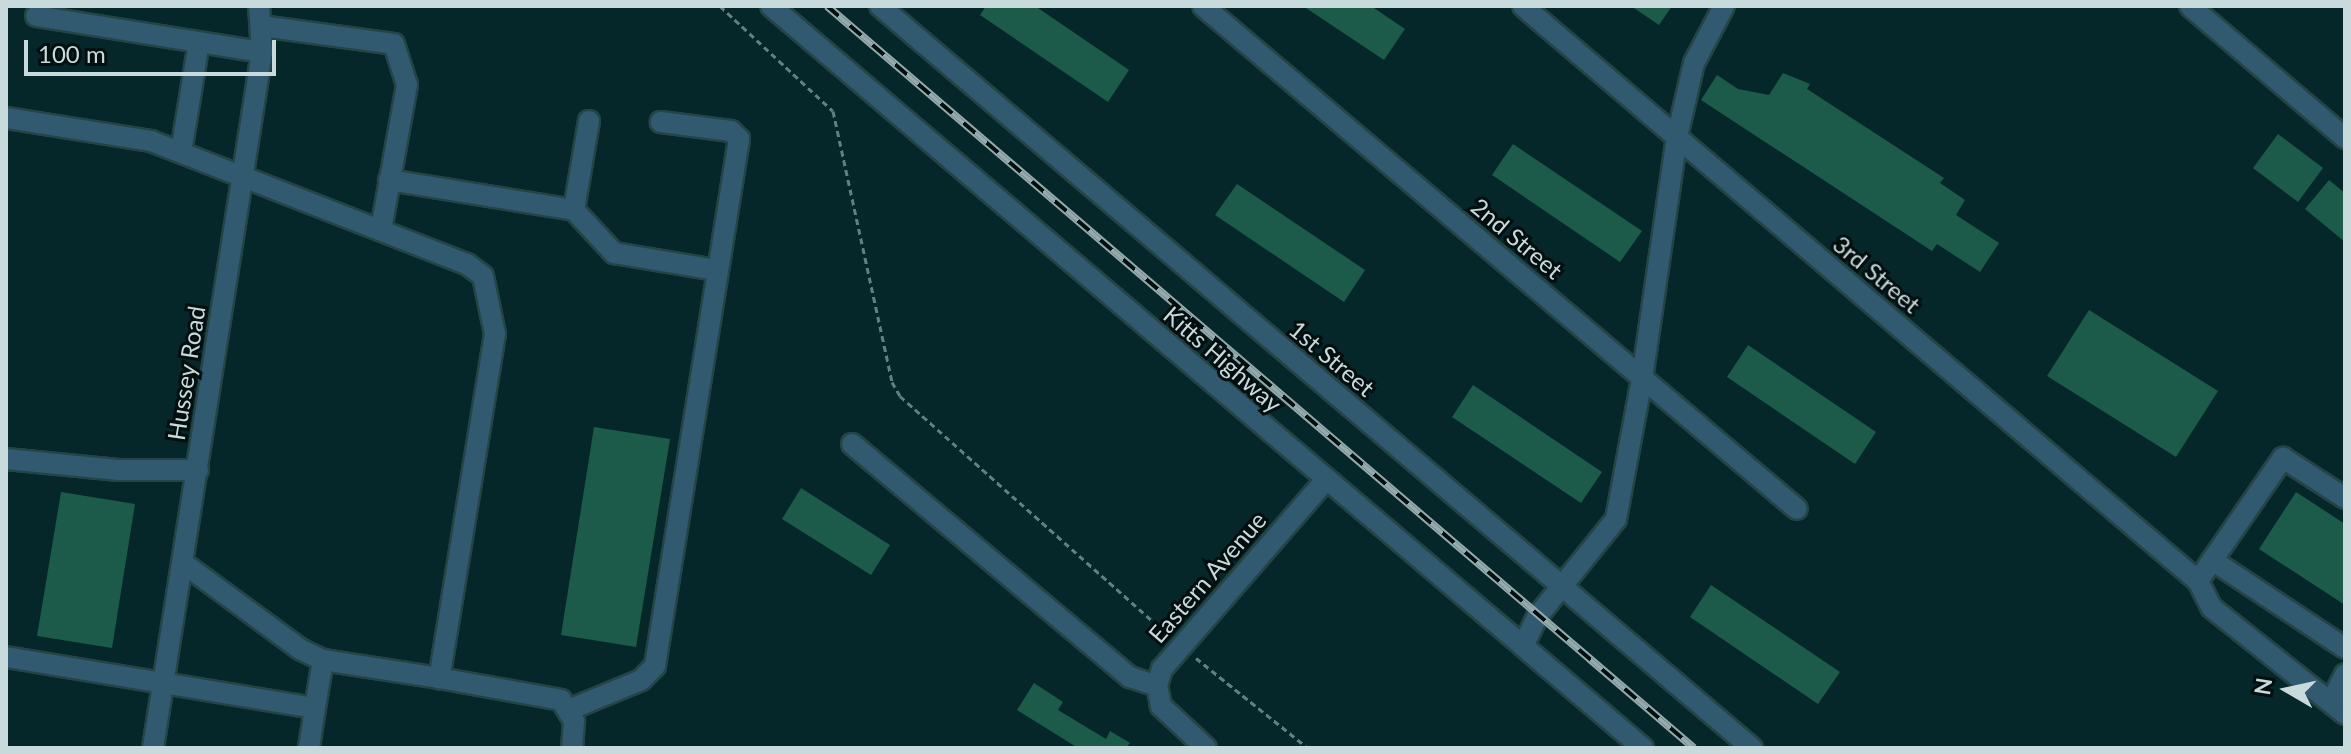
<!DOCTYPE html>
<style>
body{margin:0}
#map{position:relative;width:2351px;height:754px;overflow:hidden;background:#05272a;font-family:Lato,sans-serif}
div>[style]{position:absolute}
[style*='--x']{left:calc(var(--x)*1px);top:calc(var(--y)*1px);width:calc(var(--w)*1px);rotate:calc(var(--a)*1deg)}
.building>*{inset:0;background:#1c5b49}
.path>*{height:3px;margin-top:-1.5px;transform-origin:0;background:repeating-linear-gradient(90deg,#647f81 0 6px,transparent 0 10px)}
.roads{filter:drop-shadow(2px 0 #244446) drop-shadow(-2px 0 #244446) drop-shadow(0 2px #244446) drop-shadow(0 -2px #244446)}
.minor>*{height:20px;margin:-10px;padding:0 10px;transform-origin:10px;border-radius:10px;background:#315970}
.rail>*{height:8px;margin-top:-4px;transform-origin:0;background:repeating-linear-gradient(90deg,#030e0f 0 15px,#94aaac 0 30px);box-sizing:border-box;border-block:2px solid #94aaac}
span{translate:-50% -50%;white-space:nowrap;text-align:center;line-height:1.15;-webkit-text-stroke:6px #030e0f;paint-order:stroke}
.street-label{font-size:24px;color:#c8dadb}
.frame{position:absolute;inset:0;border:8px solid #c8dadb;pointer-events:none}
.north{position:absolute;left:2247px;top:650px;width:80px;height:80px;-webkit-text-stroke:6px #030e0f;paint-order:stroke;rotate:279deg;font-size:22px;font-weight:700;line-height:32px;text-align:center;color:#c8dadb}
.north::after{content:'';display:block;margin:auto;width:28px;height:36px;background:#c8dadb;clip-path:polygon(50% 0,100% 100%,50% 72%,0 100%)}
.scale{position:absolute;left:24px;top:40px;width:252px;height:36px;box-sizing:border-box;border:4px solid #c8dadb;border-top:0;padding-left:10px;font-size:24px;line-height:28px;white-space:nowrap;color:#c8dadb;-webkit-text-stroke:6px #030e0f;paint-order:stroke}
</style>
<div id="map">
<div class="building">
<div style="clip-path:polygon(986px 6px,1035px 6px,1129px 70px,1108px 102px,980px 15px)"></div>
<div style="clip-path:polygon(1303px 6px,1371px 6px,1405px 29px,1384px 60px)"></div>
<div style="clip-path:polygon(1631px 6px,1672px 6px,1659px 25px)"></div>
<div style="clip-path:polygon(1783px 73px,1810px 84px,1807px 89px,1944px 178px,1940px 183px,1965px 200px,1956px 215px,1999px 243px,1980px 272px,1937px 244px,1932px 251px,1701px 100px,1717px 75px,1738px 89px,1769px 95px)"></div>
<div style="clip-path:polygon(2278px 134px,2323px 168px,2298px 202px,2253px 168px)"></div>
<div style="clip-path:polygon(1513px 144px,1642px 231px,1620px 262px,1492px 175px)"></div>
<div style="clip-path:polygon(2329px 180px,2345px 193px,2345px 242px,2305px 209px)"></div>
<div style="clip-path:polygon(1237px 184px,1365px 270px,1344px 302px,1215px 215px)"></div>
<div style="clip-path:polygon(2089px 310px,2218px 391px,2176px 457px,2047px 376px)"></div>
<div style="clip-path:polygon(1748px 345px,1876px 432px,1855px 464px,1727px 377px)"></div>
<div style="clip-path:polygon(1473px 385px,1602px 472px,1581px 503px,1452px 417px)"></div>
<div style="clip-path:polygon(594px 427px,670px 439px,636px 647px,561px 635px)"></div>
<div style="clip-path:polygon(801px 488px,890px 545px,871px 575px,782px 519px)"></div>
<div style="clip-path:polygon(61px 492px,135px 504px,112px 648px,37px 636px)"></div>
<div style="clip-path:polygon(2296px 492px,2345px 524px,2345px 605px,2259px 549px)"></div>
<div style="clip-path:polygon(1711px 585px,1840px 672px,1818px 704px,1690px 617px)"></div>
<div style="clip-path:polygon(1034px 683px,1063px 702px,1058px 710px,1106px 739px,1110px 731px,1130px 743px,1126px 748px,1078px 748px,1017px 710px)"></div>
</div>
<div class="path">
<div style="--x:720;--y:6;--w:154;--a:42.9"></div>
<div style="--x:833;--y:111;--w:277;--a:77.7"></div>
<div style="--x:892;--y:382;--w:16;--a:60"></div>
<div style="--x:900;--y:396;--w:359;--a:41.7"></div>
<div style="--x:1196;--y:658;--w:144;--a:38.8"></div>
</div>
<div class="roads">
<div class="minor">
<div style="--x:771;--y:6;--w:1145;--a:40.4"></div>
<div style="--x:880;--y:6;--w:1145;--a:40.4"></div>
<div style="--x:1203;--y:6;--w:778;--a:40.26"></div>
<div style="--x:1523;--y:6;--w:887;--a:40.43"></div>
<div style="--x:2198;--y:581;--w:30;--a:63"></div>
<div style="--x:2212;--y:608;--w:170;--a:38.6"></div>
<div style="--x:2190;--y:6;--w:204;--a:40.4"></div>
<div style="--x:36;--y:16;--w:229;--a:9.1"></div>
<div style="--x:261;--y:26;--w:134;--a:7.7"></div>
<div style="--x:394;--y:44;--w:43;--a:72.4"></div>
<div style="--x:407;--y:85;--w:147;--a:100.2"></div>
<div style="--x:6;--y:118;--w:147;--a:9"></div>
<div style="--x:151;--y:141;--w:339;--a:21.3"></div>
<div style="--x:467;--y:264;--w:20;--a:37"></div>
<div style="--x:483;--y:276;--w:59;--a:78.3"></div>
<div style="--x:495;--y:334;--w:349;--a:99.2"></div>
<div style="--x:439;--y:678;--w:124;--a:10.2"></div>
<div style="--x:561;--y:700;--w:25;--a:58"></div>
<div style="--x:574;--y:721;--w:27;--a:94"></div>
<div style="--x:589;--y:121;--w:90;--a:99.6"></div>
<div style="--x:574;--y:210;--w:59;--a:47.1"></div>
<div style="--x:614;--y:253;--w:103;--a:9.5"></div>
<div style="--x:181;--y:152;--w:111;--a:-80.7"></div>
<div style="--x:389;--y:180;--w:187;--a:9.2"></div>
<div style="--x:852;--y:444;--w:363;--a:40"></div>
<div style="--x:1130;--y:677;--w:28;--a:18"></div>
<div style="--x:6;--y:459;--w:113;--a:5.6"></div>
<div style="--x:118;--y:470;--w:80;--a:0"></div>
<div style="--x:2212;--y:560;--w:159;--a:33.5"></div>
<div style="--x:183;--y:563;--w:145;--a:36.3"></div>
<div style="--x:300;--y:649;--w:25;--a:26"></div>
<div style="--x:323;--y:660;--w:117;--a:8.8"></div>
<div style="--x:2198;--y:581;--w:150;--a:-55.4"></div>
<div style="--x:2283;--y:458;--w:74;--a:32.8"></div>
<div style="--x:1523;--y:646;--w:32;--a:-64"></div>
<div style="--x:1537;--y:617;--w:126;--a:-51.1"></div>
<div style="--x:1616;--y:519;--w:142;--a:-79.5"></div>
<div style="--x:1642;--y:379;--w:245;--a:-81.8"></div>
<div style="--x:1677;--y:137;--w:76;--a:-77.1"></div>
<div style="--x:1694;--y:63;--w:64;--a:-62.2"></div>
<div style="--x:6;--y:657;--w:313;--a:9.4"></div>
<div style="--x:315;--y:708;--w:40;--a:98.5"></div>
<div style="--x:2331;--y:702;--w:31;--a:-63"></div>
<div style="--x:315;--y:708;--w:49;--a:-80.5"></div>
<div style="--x:571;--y:709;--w:76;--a:-22.5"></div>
<div style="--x:641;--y:680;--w:20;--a:-45"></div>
<div style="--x:655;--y:666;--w:534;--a:-80.94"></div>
<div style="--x:739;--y:139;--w:11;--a:-135"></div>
<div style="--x:731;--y:131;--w:71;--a:-172.7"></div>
<div style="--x:153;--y:748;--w:704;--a:-81.1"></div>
<div style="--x:262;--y:52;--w:46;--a:-93.7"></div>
<div style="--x:1206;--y:748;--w:62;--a:-137"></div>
<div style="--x:1161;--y:706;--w:20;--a:-101"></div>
<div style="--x:1157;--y:686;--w:18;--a:-74"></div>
<div style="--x:1162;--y:669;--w:249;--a:-49.1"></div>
</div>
</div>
<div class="rail">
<div style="--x:827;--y:6;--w:1141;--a:40.56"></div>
</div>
<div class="street-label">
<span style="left:1517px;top:238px;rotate:40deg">2nd Street</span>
<span style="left:1877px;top:274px;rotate:40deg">3rd Street</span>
<span style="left:1332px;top:358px;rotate:40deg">1st Street</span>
<span style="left:1223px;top:359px;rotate:41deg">Kitts Highway</span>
<span style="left:186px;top:373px;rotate:-81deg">Hussey Road</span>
<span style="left:1207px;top:577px;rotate:-49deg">Eastern Avenue</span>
</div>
<div class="frame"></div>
<div class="north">N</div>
<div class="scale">100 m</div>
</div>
